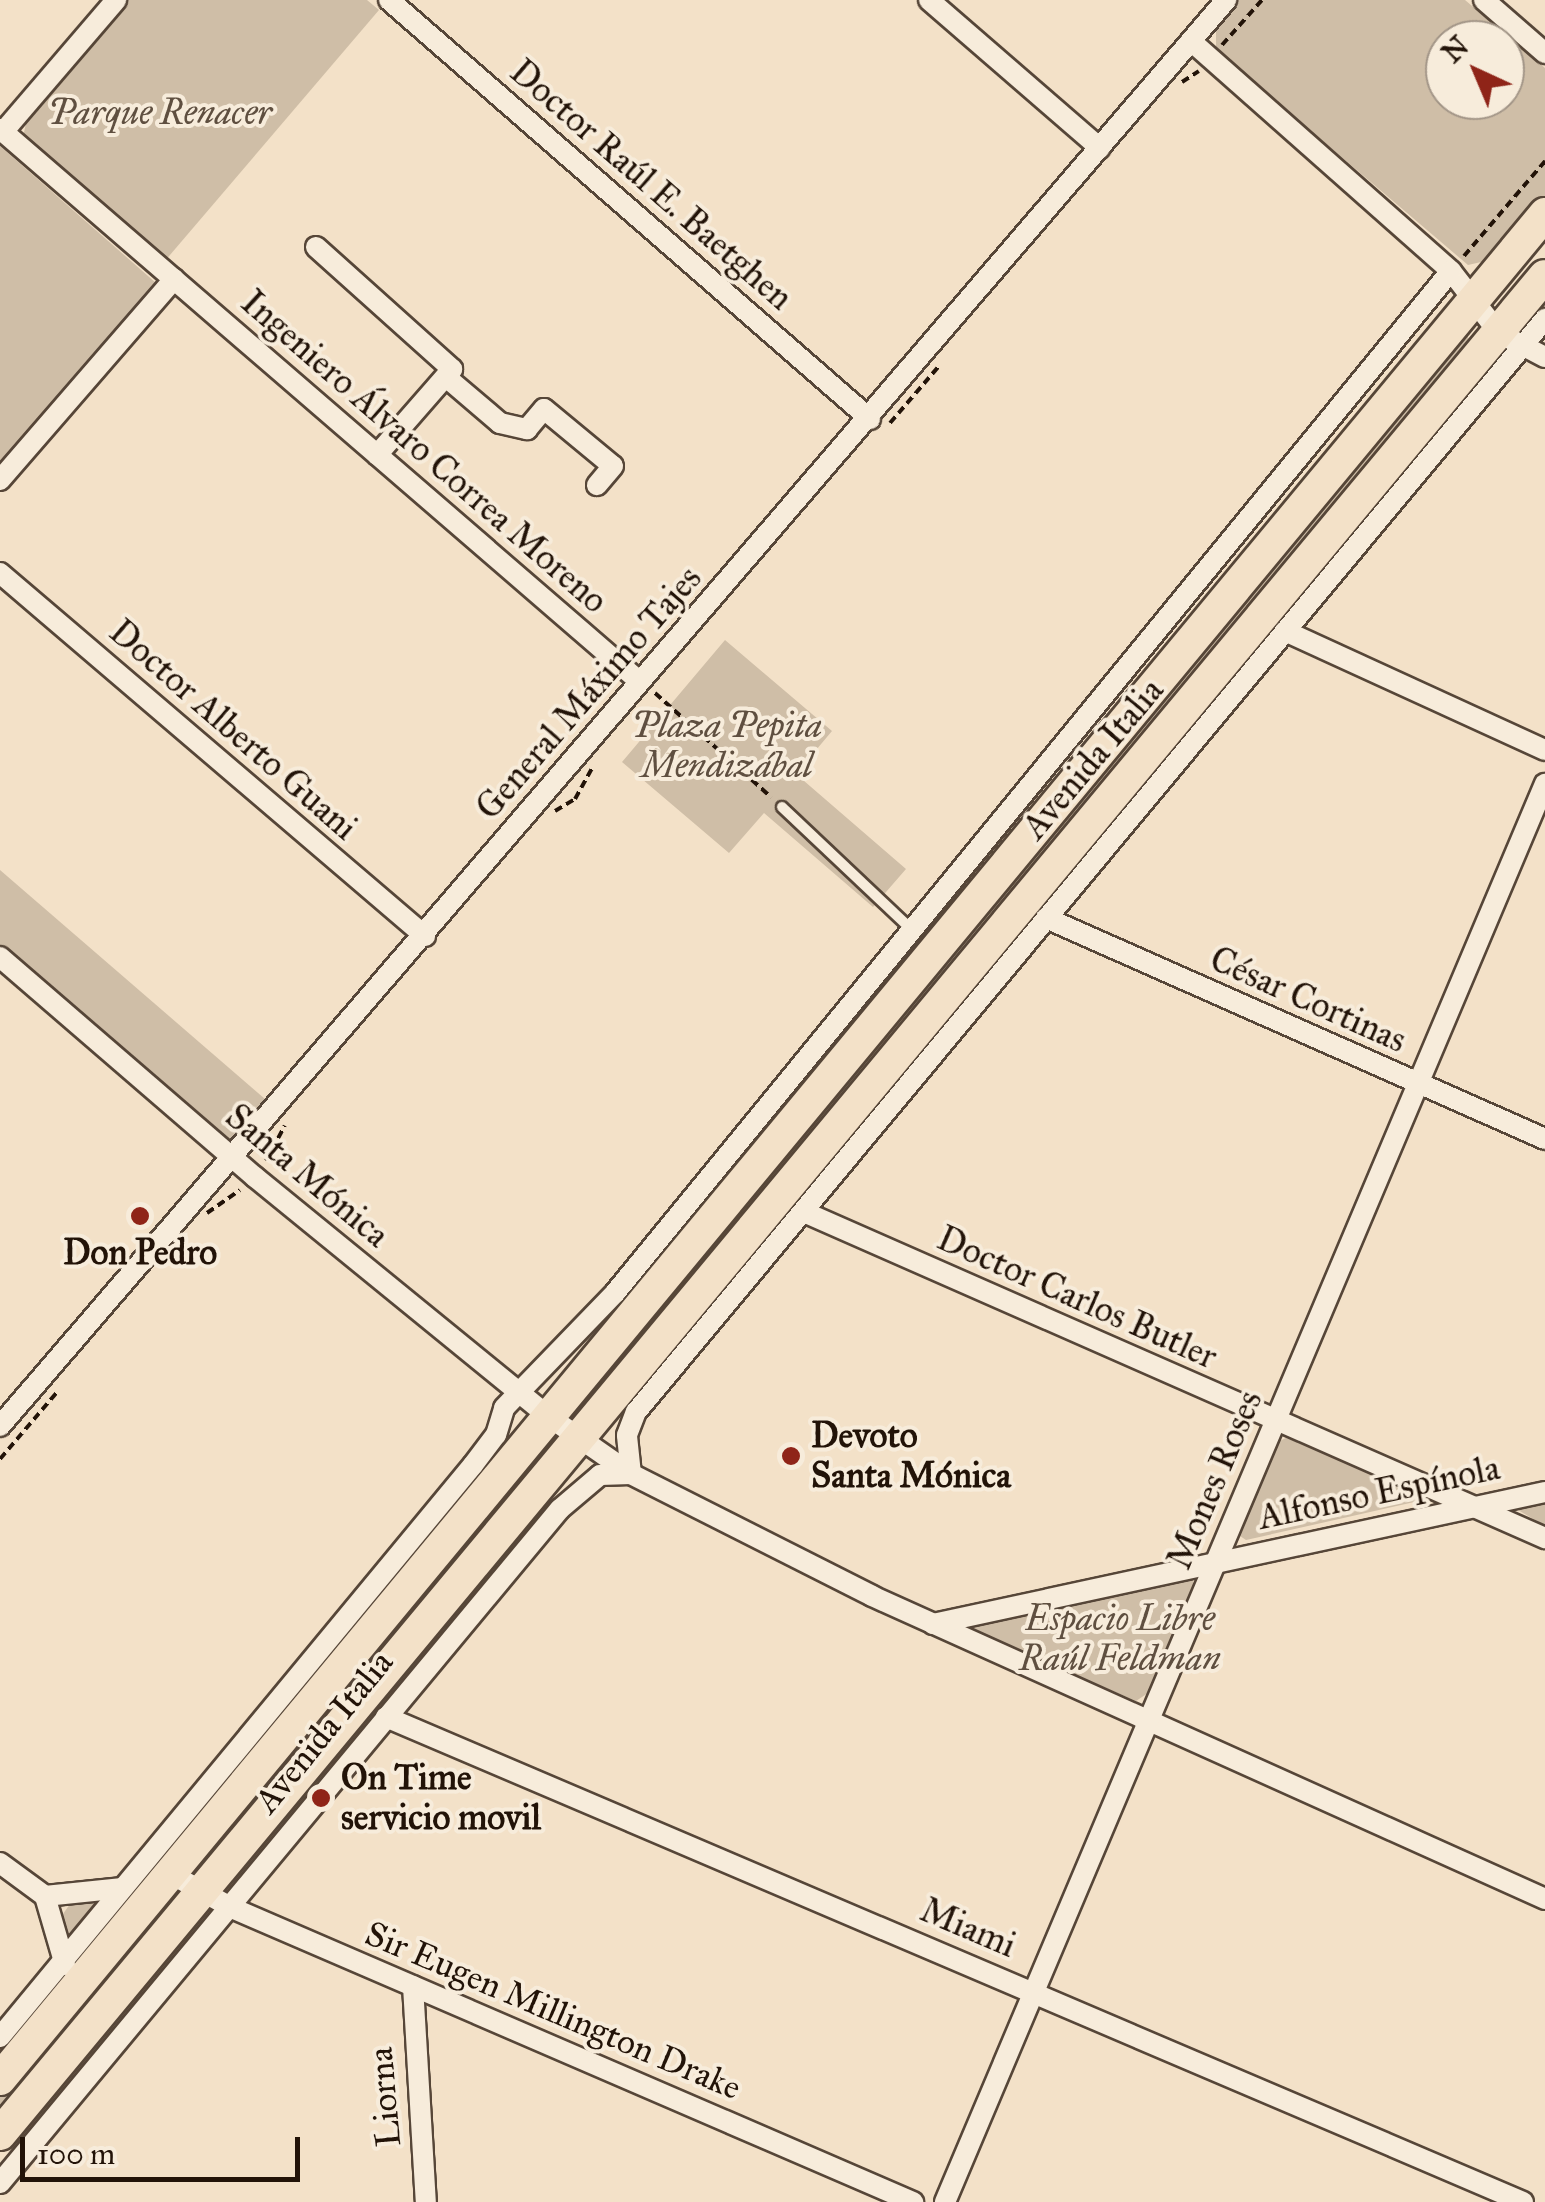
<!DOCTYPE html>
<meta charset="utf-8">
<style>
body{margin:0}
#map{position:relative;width:1545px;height:2202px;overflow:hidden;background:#f3e1c8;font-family:"IM FELL Great Primer",serif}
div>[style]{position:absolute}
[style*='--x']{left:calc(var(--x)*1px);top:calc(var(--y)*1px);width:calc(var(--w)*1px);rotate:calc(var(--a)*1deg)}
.green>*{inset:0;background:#cfbea7}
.path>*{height:4px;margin-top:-2px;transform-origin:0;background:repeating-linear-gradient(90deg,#221308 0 8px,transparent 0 13px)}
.roads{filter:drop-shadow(2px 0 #564638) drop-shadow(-2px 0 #564638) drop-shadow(0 2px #564638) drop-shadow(0 -2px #564638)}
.service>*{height:10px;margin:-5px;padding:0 5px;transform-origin:5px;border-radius:5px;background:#f7ecdb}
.minor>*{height:20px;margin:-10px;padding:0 10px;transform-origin:10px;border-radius:10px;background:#f7ecdb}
.primary>*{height:32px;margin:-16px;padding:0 16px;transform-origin:16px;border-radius:16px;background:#f3e1c8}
.dots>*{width:28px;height:28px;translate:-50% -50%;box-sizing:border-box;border:5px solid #f7ecdb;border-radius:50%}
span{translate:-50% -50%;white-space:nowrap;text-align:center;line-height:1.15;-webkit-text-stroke:8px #f7ecdb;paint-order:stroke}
.park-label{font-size:35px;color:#5f4f40;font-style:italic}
.street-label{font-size:35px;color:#221308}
.poi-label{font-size:35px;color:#221308;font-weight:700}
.left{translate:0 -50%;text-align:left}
.north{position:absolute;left:1425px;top:20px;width:100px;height:100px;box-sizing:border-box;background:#f7ecdb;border:2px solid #a29587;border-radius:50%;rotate:316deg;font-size:28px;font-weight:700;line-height:40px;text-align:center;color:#221308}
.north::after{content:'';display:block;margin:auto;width:35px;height:45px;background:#8f2418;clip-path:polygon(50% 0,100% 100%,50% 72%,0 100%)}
.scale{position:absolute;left:20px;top:2137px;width:280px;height:45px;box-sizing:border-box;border:5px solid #221308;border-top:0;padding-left:12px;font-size:30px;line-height:35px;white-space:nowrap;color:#221308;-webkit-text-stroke:8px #f7ecdb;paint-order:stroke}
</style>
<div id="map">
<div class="green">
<div style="clip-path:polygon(126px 0,367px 0,379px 10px,164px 262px,23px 137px,28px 114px)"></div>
<div style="clip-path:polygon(evenodd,1238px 0,1465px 0,1545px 68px,1545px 196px,1490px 260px,1468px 265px,1216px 50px,1216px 26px,1238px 0,1445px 40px,1505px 40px,1505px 100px,1445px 100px,1445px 40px)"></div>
<div style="clip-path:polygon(0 146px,156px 283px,156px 292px,0 473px)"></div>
<div style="clip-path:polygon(1467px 333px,1470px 345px,663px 1315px,654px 1311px)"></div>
<div style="clip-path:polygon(725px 640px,832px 731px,796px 774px,906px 869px,873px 907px,764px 813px,729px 853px,622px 762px)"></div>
<div style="clip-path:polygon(0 870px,265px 1099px,228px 1143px,0 946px)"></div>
<div style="clip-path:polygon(1286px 1438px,1427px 1493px,1432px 1498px,1246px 1540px,1237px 1534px,1275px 1443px)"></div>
<div style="clip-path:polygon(1545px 1494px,1545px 1526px,1518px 1510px)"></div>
<div style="clip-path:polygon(465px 1544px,211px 1858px,203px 1856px)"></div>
<div style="clip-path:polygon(1192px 1576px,1194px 1588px,1151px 1691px,1136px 1701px,963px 1626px)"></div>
<div style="clip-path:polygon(121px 1898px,69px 1965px,63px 1914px,70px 1904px)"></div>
<div style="clip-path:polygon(156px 1911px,161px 1918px,0 2117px,0 2091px)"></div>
</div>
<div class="path">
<div style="--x:1222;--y:45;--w:60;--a:-48.4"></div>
<div style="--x:1182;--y:82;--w:20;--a:-33"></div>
<div style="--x:1464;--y:256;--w:125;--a:-49.5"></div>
<div style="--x:890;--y:423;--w:75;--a:-49.3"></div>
<div style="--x:655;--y:693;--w:156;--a:41.9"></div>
<div style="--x:555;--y:811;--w:23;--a:-31"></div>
<div style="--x:575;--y:799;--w:37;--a:-61"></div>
<div style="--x:266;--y:1161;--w:40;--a:-62"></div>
<div style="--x:207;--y:1213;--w:40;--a:-34.9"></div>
<div style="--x:0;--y:1459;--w:89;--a:-49.5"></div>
</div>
<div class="roads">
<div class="service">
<div style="--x:782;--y:807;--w:179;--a:43.4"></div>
</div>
<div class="minor">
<div style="--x:389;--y:0;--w:638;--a:41.06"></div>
<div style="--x:929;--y:0;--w:226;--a:40.9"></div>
<div style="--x:1484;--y:0;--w:81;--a:41"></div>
<div style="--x:1191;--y:41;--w:347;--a:41.5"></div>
<div style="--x:1451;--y:271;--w:78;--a:52.3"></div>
<div style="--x:1499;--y:333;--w:52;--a:27.6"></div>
<div style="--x:0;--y:129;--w:844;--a:40.82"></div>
<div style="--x:3;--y:132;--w:174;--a:-49.4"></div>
<div style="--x:316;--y:247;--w:183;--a:41.9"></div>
<div style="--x:452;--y:369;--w:114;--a:131.1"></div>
<div style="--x:446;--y:377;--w:71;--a:40.4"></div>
<div style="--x:500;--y:423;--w:28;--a:13"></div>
<div style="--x:527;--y:429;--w:26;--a:-50"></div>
<div style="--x:544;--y:409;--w:89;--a:39.6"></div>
<div style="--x:613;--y:466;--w:25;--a:130"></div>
<div style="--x:0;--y:480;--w:266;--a:-49.1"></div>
<div style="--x:0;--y:573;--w:559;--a:40.5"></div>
<div style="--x:1285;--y:631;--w:286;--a:24.6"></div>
<div style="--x:1046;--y:918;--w:546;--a:23.89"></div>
<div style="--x:0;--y:957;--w:337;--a:40.8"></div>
<div style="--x:255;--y:1177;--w:378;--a:39.2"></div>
<div style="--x:548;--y:1416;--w:101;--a:34.9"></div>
<div style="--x:631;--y:1474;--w:270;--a:26.8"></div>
<div style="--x:872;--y:1596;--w:738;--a:24.24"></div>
<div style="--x:804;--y:1212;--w:810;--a:23.75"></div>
<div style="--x:0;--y:1426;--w:1881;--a:-49.31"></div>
<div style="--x:631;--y:1474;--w:39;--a:-96"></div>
<div style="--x:627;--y:1435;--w:25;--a:-69"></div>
<div style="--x:636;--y:1412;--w:1422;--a:-50.25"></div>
<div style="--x:933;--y:1624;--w:626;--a:-12.17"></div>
<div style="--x:386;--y:1717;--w:1236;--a:23.1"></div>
<div style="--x:0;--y:1863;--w:56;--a:36.3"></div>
<div style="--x:160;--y:1877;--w:11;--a:-15"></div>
<div style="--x:171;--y:1874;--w:70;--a:29.1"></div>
<div style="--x:232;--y:1908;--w:742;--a:23.35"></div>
<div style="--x:65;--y:1965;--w:72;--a:-106.2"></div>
<div style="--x:45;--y:1896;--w:78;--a:-5.9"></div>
<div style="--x:413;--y:1986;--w:216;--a:86.6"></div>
<div style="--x:0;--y:2037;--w:742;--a:-50.41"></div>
<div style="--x:473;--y:1465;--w:38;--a:-53"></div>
<div style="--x:496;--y:1435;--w:28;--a:-73"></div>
<div style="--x:504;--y:1408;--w:160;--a:-46"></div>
<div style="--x:615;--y:1293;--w:1320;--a:-50.72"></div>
<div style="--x:0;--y:2183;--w:876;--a:-50.28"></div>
<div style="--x:560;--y:1509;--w:52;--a:-40.4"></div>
<div style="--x:600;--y:1475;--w:31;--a:-2"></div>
<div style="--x:945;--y:2202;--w:1540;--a:-67.07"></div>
</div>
<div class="primary">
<div style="--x:0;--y:2079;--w:2422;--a:-50.36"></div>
<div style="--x:0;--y:2134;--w:2416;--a:-50.26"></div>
</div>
</div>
<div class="dots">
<div style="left:140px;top:1216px;background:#8f2418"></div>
<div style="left:791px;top:1456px;background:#8f2418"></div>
<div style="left:321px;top:1798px;background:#8f2418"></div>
</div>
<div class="park-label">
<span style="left:160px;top:113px">Parque Renacer</span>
<span style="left:727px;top:746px">Plaza Pepita<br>Mendizábal</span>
<span style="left:1120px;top:1639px">Espacio Libre<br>Raúl Feldman</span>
</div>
<div class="street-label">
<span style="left:651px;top:185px;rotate:41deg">Doctor Raúl E. Baetghen</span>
<span style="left:424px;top:452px;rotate:41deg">Ingeniero Álvaro Correa Moreno</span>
<span style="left:589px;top:693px;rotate:-49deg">General Máximo Tajes</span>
<span style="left:233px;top:730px;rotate:41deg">Doctor Alberto Guani</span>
<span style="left:1093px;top:759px;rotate:-50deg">Avenida Italia</span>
<span style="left:1308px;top:1000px;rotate:24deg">César Cortinas</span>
<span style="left:307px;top:1176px;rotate:40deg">Santa Mónica</span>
<span style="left:1077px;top:1298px;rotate:24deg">Doctor Carlos Butler</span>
<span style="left:1215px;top:1480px;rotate:-67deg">Mones Roses</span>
<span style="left:1379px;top:1493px;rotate:-12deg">Alfonso Espínola</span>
<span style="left:324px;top:1732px;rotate:-51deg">Avenida Italia</span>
<span style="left:968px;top:1928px;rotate:23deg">Miami</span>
<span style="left:553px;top:2011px;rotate:23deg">Sir Eugen Millington Drake</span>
<span style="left:385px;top:2097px;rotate:-95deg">Liorna</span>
</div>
<div class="poi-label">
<span style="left:140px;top:1253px">Don Pedro</span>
<span class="left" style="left:811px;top:1456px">Devoto<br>Santa Mónica</span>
<span class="left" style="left:341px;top:1798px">On Time<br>servicio movil</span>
</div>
<div class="north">N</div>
<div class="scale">100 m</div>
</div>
